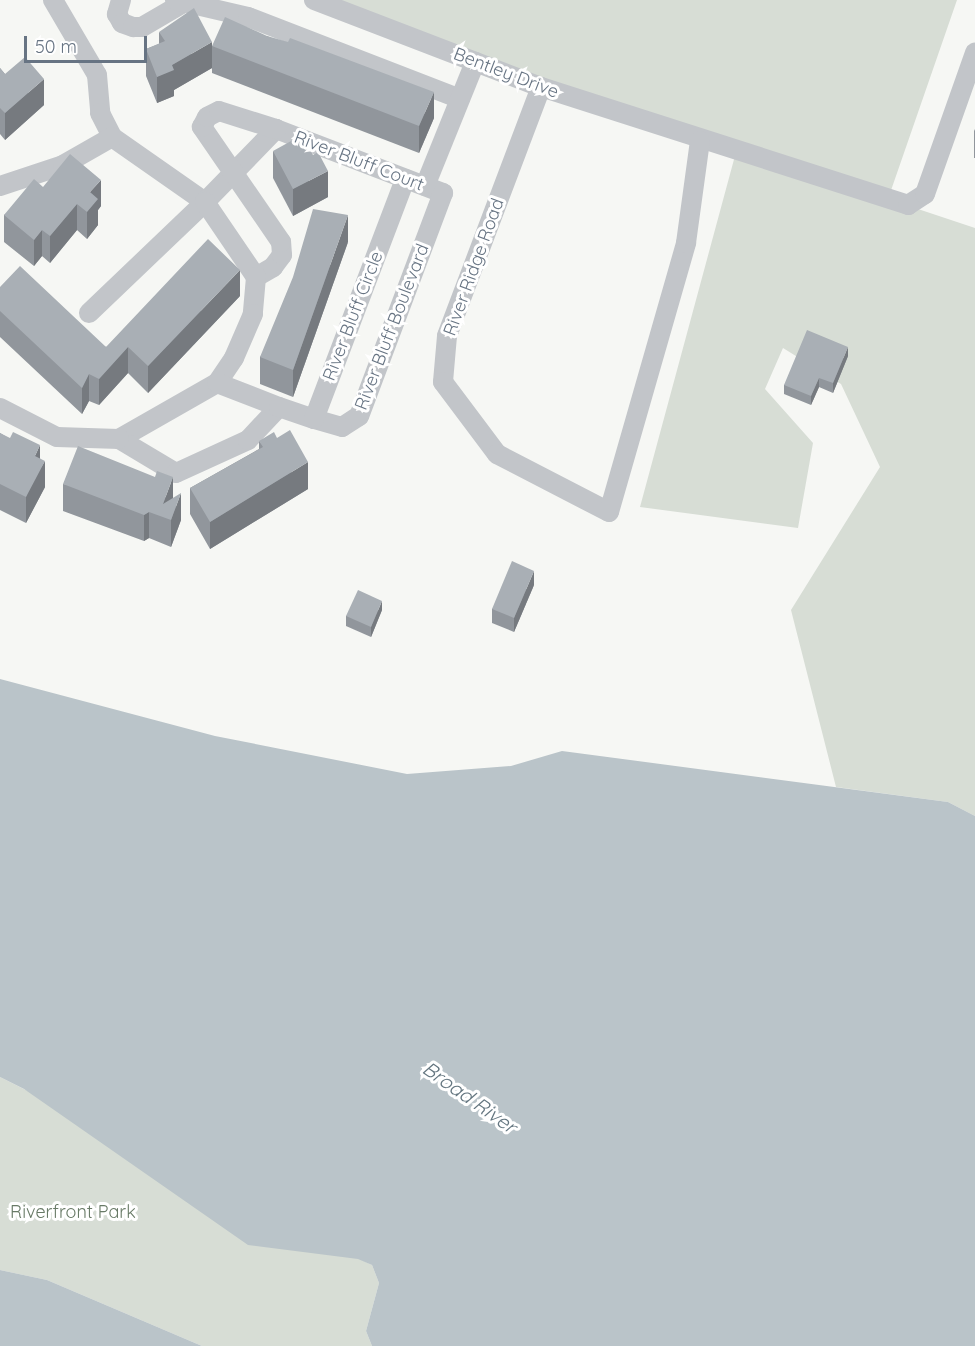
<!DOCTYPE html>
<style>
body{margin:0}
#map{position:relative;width:975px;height:1346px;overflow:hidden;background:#f6f7f4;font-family:Quicksand,sans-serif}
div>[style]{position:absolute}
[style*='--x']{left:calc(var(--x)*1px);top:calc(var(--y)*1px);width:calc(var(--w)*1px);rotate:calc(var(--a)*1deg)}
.green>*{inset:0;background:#d7ddd5}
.water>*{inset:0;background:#bac4c9}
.minor>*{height:20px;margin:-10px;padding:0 10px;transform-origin:10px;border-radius:10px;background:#c2c5c9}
.wall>*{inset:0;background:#91969c}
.shaded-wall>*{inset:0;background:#767a7f}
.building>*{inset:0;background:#a9afb5}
span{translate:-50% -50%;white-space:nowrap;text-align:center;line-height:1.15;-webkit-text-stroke:6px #fff;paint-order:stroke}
.street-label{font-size:18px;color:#677483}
.park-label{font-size:18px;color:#687a66}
.water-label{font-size:20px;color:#63757f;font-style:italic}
.scale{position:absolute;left:24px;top:36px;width:123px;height:27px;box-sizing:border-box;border:3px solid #677483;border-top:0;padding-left:8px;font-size:18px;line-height:21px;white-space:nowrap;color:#677483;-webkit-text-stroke:4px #fff;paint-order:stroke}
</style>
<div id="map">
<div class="green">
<div style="clip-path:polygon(314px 0,957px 0,888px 199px,975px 228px,975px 816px,948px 802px,836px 787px,791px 610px,880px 467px,841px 384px,783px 348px,765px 389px,813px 443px,798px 528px,640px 507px,736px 152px)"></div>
<div style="clip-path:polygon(0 1077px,372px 1265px,379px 1283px,366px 1331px,372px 1346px,202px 1346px,47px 1280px,0 1270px)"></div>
</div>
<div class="water">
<div style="clip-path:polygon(0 679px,215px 736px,407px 774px,511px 766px,562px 751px,948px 802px,975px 816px,975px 1346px,372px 1346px,366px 1331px,379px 1283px,372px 1265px,358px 1259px,248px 1245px,24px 1089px,0 1077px)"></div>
<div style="clip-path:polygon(0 1270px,47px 1280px,202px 1346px,0 1346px)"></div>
</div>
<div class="minor">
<div style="--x:53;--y:0;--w:87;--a:59.6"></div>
<div style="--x:97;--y:75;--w:38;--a:85"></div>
<div style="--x:100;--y:113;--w:27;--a:63"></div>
<div style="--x:112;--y:137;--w:113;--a:35"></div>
<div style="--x:205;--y:202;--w:102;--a:-45.8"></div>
<div style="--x:276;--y:129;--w:179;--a:21"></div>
<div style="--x:443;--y:193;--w:238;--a:110.6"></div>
<div style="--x:359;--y:416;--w:20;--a:147"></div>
<div style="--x:342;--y:427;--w:29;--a:-164"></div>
<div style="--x:121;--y:0;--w:15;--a:106"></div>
<div style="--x:117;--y:14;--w:10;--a:61"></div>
<div style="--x:122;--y:23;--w:12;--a:20"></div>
<div style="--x:133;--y:27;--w:9;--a:0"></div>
<div style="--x:142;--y:27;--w:48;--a:-30.3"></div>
<div style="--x:175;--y:0;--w:75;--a:13.1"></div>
<div style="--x:248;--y:17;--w:227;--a:21.1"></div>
<div style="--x:314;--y:0;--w:243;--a:21"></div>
<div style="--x:541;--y:87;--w:386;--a:17.8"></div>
<div style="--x:908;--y:205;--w:20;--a:-33"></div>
<div style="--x:925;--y:194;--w:150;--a:-70.5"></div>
<div style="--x:541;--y:87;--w:266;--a:110.7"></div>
<div style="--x:447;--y:336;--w:46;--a:95"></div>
<div style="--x:443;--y:382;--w:90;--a:53.1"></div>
<div style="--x:497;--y:454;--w:126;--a:27.4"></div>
<div style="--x:609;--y:512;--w:280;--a:-74"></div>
<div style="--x:686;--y:243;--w:103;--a:-82.2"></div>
<div style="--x:0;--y:186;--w:66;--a:-18.4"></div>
<div style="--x:63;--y:165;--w:56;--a:-29.7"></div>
<div style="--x:425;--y:186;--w:134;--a:-68"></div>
<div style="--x:256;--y:277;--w:20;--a:-30"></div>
<div style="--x:273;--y:267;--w:15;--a:-53"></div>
<div style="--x:282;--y:255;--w:13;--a:-94"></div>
<div style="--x:281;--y:242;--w:140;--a:-124.5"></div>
<div style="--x:202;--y:127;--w:11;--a:-63"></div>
<div style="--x:207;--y:117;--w:13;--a:-27"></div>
<div style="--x:219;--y:111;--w:60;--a:17.5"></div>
<div style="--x:89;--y:313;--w:161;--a:-43.7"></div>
<div style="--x:205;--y:202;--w:91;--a:55.8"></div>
<div style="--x:256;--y:277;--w:37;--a:95"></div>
<div style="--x:253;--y:314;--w:48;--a:113.4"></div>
<div style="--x:234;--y:358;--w:30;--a:124"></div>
<div style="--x:217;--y:383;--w:113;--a:150.3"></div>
<div style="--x:119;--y:439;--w:66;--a:30.8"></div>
<div style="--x:176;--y:473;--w:79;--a:-24.6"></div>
<div style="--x:248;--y:440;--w:45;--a:-46.8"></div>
<div style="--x:279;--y:407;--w:66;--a:-158.8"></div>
<div style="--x:279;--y:407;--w:37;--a:19"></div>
<div style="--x:314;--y:419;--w:257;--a:-69.2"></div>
<div style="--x:0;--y:408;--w:64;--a:27"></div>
<div style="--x:57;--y:437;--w:62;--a:1.8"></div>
</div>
<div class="wall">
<div style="clip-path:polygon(159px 32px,212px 68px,174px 90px,174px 96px,157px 103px,146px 76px,146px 49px,159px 44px)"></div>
<div style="clip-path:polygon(267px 36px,434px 118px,419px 153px,212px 73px,212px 46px)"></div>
<div style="clip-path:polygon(0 68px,5px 74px,44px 105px,5px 140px,0 134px)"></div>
<div style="clip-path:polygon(975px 129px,975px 158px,974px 158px,974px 131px)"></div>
<div style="clip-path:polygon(273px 151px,328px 197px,293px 216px,273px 178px)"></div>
<div style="clip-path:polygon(43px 187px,101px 206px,98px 210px,98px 225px,87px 239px,77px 230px,50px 263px,42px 256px,34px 266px,4px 242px,4px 215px)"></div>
<div style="clip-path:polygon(348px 242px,293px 397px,260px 384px,260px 357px)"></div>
<div style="clip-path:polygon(0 287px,106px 347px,240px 296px,148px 393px,128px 373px,99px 405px,89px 401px,82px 414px,0 337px)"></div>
<div style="clip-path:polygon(848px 356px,833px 393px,819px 387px,811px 405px,784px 394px,784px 385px)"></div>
<div style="clip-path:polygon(0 433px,40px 458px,45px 487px,26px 523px,0 510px)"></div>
<div style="clip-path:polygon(259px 441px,308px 489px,210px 549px,190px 514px,190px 488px,259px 449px)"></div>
<div style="clip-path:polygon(63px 484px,173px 498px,181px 520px,171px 547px,149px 538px,144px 541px,63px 511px)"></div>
<div style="clip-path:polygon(534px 585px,514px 632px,492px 623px,492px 609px)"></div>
<div style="clip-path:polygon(382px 610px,371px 637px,346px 626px,346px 616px)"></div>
</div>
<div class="shaded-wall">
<div style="clip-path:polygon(212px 42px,212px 68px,174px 90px,174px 96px,157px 103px,157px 77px,172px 65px)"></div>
<div style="clip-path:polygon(44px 79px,44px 105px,5px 140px,5px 113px)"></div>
<div style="clip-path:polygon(434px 92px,434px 118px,419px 153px,419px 126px)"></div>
<div style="clip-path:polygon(328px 171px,328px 197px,293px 216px,293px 189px)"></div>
<div style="clip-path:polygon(101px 180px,101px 206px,98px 210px,98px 225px,87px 239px,87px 212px,90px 192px)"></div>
<div style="clip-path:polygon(77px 204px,77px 230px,50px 263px,50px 236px)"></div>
<div style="clip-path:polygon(348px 215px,348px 242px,293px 397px,293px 370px)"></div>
<div style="clip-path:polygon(42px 230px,42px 256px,34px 266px,34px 240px)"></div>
<div style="clip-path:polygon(240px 270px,240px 296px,148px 393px,148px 366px)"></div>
<div style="clip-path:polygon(128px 347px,128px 373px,99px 405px,99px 379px)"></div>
<div style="clip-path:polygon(848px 347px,848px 356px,833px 393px,833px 383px)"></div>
<div style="clip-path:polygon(89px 374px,89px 401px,82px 414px,82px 388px)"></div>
<div style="clip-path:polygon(819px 378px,819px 387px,811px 405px,811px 396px)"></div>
<div style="clip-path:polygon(40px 445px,40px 469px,45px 461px,45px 487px,26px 523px,26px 497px,35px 456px)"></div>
<div style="clip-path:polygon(308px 462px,308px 489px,210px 549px,210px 522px)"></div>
<div style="clip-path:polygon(173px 477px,173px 504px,163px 504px)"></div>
<div style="clip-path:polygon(181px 493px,181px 520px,171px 547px,171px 520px)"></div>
<div style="clip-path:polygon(149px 512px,149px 538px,144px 541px,144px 515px)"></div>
<div style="clip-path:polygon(534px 571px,534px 585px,514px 632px,514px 618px)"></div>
<div style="clip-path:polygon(382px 601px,382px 610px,371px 637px,371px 627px)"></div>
</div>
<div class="building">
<div style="clip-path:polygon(194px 8px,212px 42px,172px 65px,174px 70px,157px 77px,146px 49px,165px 41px,159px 32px)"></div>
<div style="clip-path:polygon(225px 17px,267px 36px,288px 42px,290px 38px,434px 92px,419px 126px,212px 46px)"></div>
<div style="clip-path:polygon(25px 57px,44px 79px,5px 113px,0 108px,0 68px,5px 74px)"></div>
<div style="clip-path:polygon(302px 135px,313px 155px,318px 152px,328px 171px,293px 189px,273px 151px)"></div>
<div style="clip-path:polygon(70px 154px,101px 180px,90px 192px,98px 199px,87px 212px,77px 204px,50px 236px,42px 230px,34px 240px,4px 215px,34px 179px,43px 187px)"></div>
<div style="clip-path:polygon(313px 209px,348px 215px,293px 370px,260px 357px,293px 277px)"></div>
<div style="clip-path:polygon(208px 239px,240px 270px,148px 366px,128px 347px,99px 379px,89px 374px,82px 388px,0 311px,0 287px,20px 266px,106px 347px)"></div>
<div style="clip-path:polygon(807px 330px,848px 347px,833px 383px,819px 378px,811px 396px,784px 385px)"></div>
<div style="clip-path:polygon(290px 430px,308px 462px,210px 522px,190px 488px,263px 447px,259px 441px,274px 432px,277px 438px)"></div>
<div style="clip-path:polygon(13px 432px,40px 445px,35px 456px,45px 461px,26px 497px,0 484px,0 433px,10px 438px)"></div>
<div style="clip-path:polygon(78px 446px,155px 477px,157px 471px,173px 477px,163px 504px,181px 493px,171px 520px,149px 512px,144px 515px,63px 484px)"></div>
<div style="clip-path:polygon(512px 561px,534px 571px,514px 618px,492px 609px)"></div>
<div style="clip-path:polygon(358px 590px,382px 601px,371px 627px,346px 616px)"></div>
</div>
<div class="street-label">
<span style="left:506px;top:73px;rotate:21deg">Bentley Drive</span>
<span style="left:359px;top:161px;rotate:21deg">River Bluff Court</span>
<span style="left:474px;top:267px;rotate:-70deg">River Ridge Road</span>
<span style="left:353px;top:316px;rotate:-69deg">River Bluff Circle</span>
<span style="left:392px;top:327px;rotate:-69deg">River Bluff Boulevard</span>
</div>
<div class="park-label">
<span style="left:73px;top:1212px">Riverfront Park</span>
</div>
<div class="water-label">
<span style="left:470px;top:1097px;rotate:35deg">Broad River</span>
</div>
<div class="scale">50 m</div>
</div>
